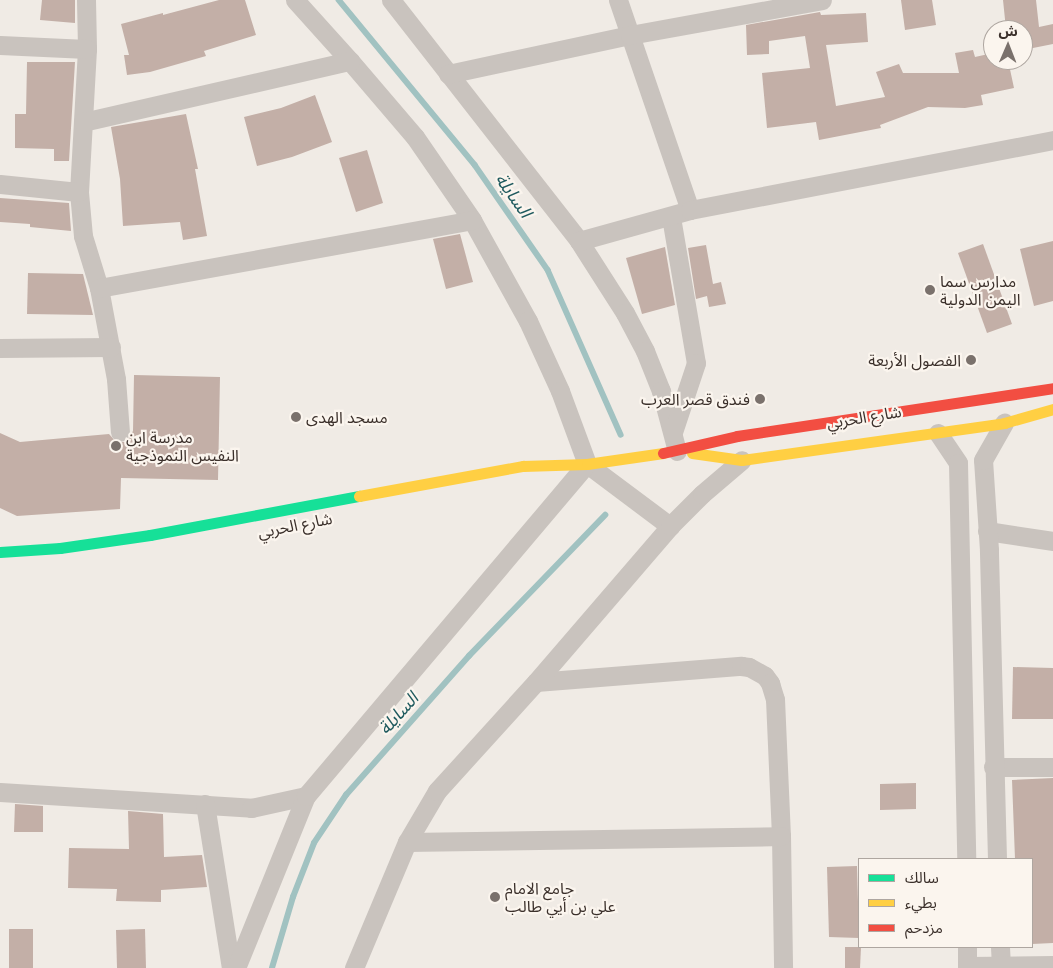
<!DOCTYPE html>
<meta charset="utf-8">
<style>
body{margin:0}
#map{position:relative;width:1053px;height:968px;overflow:hidden;background:#f0ebe5;font-family:"Open Sans","Noto Sans Arabic",sans-serif}
div>[style]{position:absolute}
[style*='--x']{left:calc(var(--x)*1px);top:calc(var(--y)*1px);width:calc(var(--w)*1px);rotate:calc(var(--a)*1deg)}
.stream>*{height:5.5px;margin:-2.75px;padding:0 2.75px;transform-origin:2.75px;border-radius:2.75px;background:#a1c2c1}
.building>*{inset:0;background:#c3afa7}
.street>*{height:19px;margin:-9.5px;padding:0 9.5px;transform-origin:9.5px;border-radius:9.5px;background:#c9c3be}
.fast>*{height:11px;margin:-5.5px;padding:0 5.5px;transform-origin:5.5px;border-radius:5.5px;background:#16e098}
.slow>*{height:11px;margin:-5.5px;padding:0 5.5px;transform-origin:5.5px;border-radius:5.5px;background:#ffcf43}
.jam>*{height:11px;margin:-5.5px;padding:0 5.5px;transform-origin:5.5px;border-radius:5.5px;background:#f24e42}
.dots>*{width:14px;height:14px;translate:-50% -50%;box-sizing:border-box;border:2px solid #fbf5ee;border-radius:50%}
span{translate:-50% -50%;white-space:nowrap;text-align:center;line-height:1.15;-webkit-text-stroke:4.5px #fbf5ee;paint-order:stroke}
.poi-label{font-size:16px;color:#3b302b}
.left{translate:0 -50%;text-align:left}
.right{translate:-100% -50%;text-align:right}
.street-label{font-size:16px;color:#3b302b}
.water-label{font-size:18px;color:#1f5a5e;font-style:italic}
.legend{position:absolute;left:858px;top:858px;width:175px;height:90px;box-sizing:border-box;background:#fbf5ee;border:1px solid #aea6a0;margin:0;padding:6px 9px;list-style:none;font-size:15px;color:#3b302b}
.legend li{display:flex;align-items:center;gap:10px;height:25px}
.legend b{width:25px;border:1px solid #aea6a0}
.north{position:absolute;left:983px;top:20px;width:50px;height:50px;box-sizing:border-box;background:#fbf5ee;border:1px solid #aea6a0;border-radius:50%;rotate:1deg;font-size:14px;font-weight:700;line-height:20px;text-align:center;color:#3b302b}
.north::after{content:'';display:block;margin:auto;width:18px;height:22px;background:#7a716c;clip-path:polygon(50% 0,100% 100%,50% 72%,0 100%)}
</style>
<div id="map">
<div class="stream">
<div style="--x:339;--y:0;--w:214;--a:50.5"></div>
<div style="--x:475;--y:165;--w:128;--a:55.2"></div>
<div style="--x:548;--y:270;--w:180;--a:66.1"></div>
<div style="--x:272;--y:968;--w:74;--a:-73.5"></div>
<div style="--x:293;--y:897;--w:58;--a:-68.7"></div>
<div style="--x:314;--y:843;--w:58;--a:-56.3"></div>
<div style="--x:346;--y:795;--w:186;--a:-48.5"></div>
<div style="--x:469;--y:656;--w:196;--a:-46"></div>
</div>
<div class="building">
<div style="clip-path:polygon(42px 0,75px 0,75px 23px,40px 20px)"></div>
<div style="clip-path:polygon(219px 0,245px 0,256px 35px,204px 51px,206px 56px,150px 72px,127px 75px,124px 55px,129px 55px,121px 24px,163px 13px,163px 15px)"></div>
<div style="clip-path:polygon(901px 0,932px 0,936px 25px,905px 30px)"></div>
<div style="clip-path:polygon(1003px 0,1036px 0,1039px 27px,1053px 24px,1053px 44px,1023px 50px,1023px 27px,1006px 29px)"></div>
<div style="clip-path:polygon(820px 12px,821px 15px,866px 13px,868px 42px,826px 45px,836px 106px,885px 97px,876px 72px,899px 64px,903px 73px,959px 73px,955px 53px,973px 50px,975px 57px,993px 53px,993px 60px,1008px 60px,1014px 88px,981px 95px,983px 105px,965px 108px,928px 107px,880px 125px,881px 128px,819px 140px,816px 122px,767px 128px,762px 73px,810px 68px,805px 36px,769px 41px,769px 54px,747px 55px,746px 25px)"></div>
<div style="clip-path:polygon(27px 62px,75px 62px,69px 161px,54px 161px,54px 149px,15px 148px,15px 114px,26px 114px)"></div>
<div style="clip-path:polygon(315px 95px,332px 142px,292px 157px,257px 166px,244px 117px,281px 108px)"></div>
<div style="clip-path:polygon(186px 114px,198px 169px,195px 169px,207px 236px,183px 240px,180px 222px,123px 226px,120px 179px,111px 127px)"></div>
<div style="clip-path:polygon(367px 150px,383px 203px,356px 212px,339px 158px)"></div>
<div style="clip-path:polygon(0 198px,69px 203px,71px 231px,30px 227px,30px 224px,0 222px)"></div>
<div style="clip-path:polygon(460px 234px,473px 282px,446px 289px,433px 239px)"></div>
<div style="clip-path:polygon(1053px 241px,1053px 301px,1034px 306px,1020px 249px)"></div>
<div style="clip-path:polygon(983px 244px,1012px 324px,987px 333px,958px 253px)"></div>
<div style="clip-path:polygon(706px 245px,713px 284px,721px 282px,726px 304px,709px 307px,707px 296px,696px 299px,688px 248px)"></div>
<div style="clip-path:polygon(665px 247px,675px 305px,642px 314px,626px 258px)"></div>
<div style="clip-path:polygon(28px 273px,83px 274px,93px 315px,27px 314px)"></div>
<div style="clip-path:polygon(134px 375px,220px 377px,218px 480px,121px 478px,120px 509px,17px 516px,0 508px,0 433px,20px 442px,109px 434px,116px 442px,126px 442px,133px 431px)"></div>
<div style="clip-path:polygon(1013px 667px,1053px 668px,1053px 719px,1012px 719px)"></div>
<div style="clip-path:polygon(1053px 778px,1053px 943px,1032px 944px,1032px 859px,1015px 859px,1012px 780px)"></div>
<div style="clip-path:polygon(916px 783px,916px 809px,880px 810px,880px 784px)"></div>
<div style="clip-path:polygon(15px 804px,43px 806px,43px 832px,14px 832px)"></div>
<div style="clip-path:polygon(128px 811px,163px 814px,164px 857px,202px 855px,207px 887px,161px 890px,161px 902px,116px 901px,117px 889px,68px 888px,69px 848px,129px 849px)"></div>
<div style="clip-path:polygon(857px 866px,859px 938px,829px 937px,827px 867px)"></div>
<div style="clip-path:polygon(9px 929px,33px 929px,33px 968px,9px 968px)"></div>
<div style="clip-path:polygon(145px 929px,146px 968px,117px 968px,116px 930px)"></div>
<div style="clip-path:polygon(845px 947px,861px 947px,860px 968px,845px 968px)"></div>
</div>
<div class="street">
<div style="--x:86;--y:0;--w:49;--a:88.8"></div>
<div style="--x:87;--y:49;--w:143;--a:93.2"></div>
<div style="--x:79;--y:192;--w:44;--a:84.8"></div>
<div style="--x:83;--y:236;--w:54;--a:72.9"></div>
<div style="--x:99;--y:288;--w:93;--a:79.4"></div>
<div style="--x:116;--y:379;--w:53;--a:85.7"></div>
<div style="--x:295;--y:0;--w:82;--a:48"></div>
<div style="--x:350;--y:61;--w:100;--a:49.5"></div>
<div style="--x:415;--y:137;--w:101;--a:55.5"></div>
<div style="--x:472;--y:220;--w:115;--a:61"></div>
<div style="--x:528;--y:321;--w:77;--a:65.4"></div>
<div style="--x:560;--y:391;--w:78;--a:69.7"></div>
<div style="--x:587;--y:464;--w:104;--a:36.8"></div>
<div style="--x:391;--y:0;--w:306;--a:52"></div>
<div style="--x:579;--y:241;--w:85;--a:57.4"></div>
<div style="--x:625;--y:313;--w:43;--a:62.2"></div>
<div style="--x:645;--y:351;--w:43;--a:68.2"></div>
<div style="--x:661;--y:391;--w:62;--a:75.1"></div>
<div style="--x:618;--y:0;--w:222;--a:71.1"></div>
<div style="--x:0;--y:45;--w:87;--a:2.6"></div>
<div style="--x:448;--y:74;--w:186;--a:-12.1"></div>
<div style="--x:630;--y:35;--w:195;--a:-10.3"></div>
<div style="--x:83;--y:122;--w:274;--a:-12.9"></div>
<div style="--x:0;--y:184;--w:79;--a:5.8"></div>
<div style="--x:671;--y:217;--w:148;--a:80.3"></div>
<div style="--x:696;--y:363;--w:73;--a:108.4"></div>
<div style="--x:579;--y:241;--w:115;--a:-15.6"></div>
<div style="--x:690;--y:210;--w:370;--a:-10.9"></div>
<div style="--x:99;--y:288;--w:379;--a:-10.3"></div>
<div style="--x:0;--y:348;--w:111;--a:-0.5"></div>
<div style="--x:938;--y:433;--w:36;--a:56"></div>
<div style="--x:958;--y:463;--w:396;--a:88.8"></div>
<div style="--x:987;--y:531;--w:67;--a:8.6"></div>
<div style="--x:536;--y:682;--w:206;--a:-4.5"></div>
<div style="--x:741;--y:666;--w:8;--a:7"></div>
<div style="--x:749;--y:667;--w:18;--a:29"></div>
<div style="--x:765;--y:676;--w:9;--a:54"></div>
<div style="--x:770;--y:683;--w:17;--a:73"></div>
<div style="--x:775;--y:699;--w:137;--a:87.5"></div>
<div style="--x:781;--y:836;--w:132;--a:89.1"></div>
<div style="--x:993;--y:767;--w:60;--a:0"></div>
<div style="--x:0;--y:792;--w:252;--a:3.6"></div>
<div style="--x:251;--y:808;--w:56;--a:-12.3"></div>
<div style="--x:205;--y:804;--w:166;--a:81"></div>
<div style="--x:407;--y:842;--w:374;--a:-0.9"></div>
<div style="--x:997;--y:859;--w:309;--a:-91.5"></div>
<div style="--x:989;--y:550;--w:90;--a:-93.8"></div>
<div style="--x:983;--y:460;--w:43;--a:-60.4"></div>
<div style="--x:967;--y:947;--w:21;--a:90"></div>
<div style="--x:1000;--y:947;--w:21;--a:87"></div>
<div style="--x:967;--y:966;--w:86;--a:-0.7"></div>
<div style="--x:236;--y:968;--w:186;--a:-67.9"></div>
<div style="--x:306;--y:796;--w:435;--a:-49.8"></div>
<div style="--x:354;--y:968;--w:137;--a:-67.2"></div>
<div style="--x:407;--y:842;--w:59;--a:-59.5"></div>
<div style="--x:437;--y:791;--w:147;--a:-47.8"></div>
<div style="--x:536;--y:682;--w:206;--a:-49.3"></div>
<div style="--x:670;--y:526;--w:45;--a:-45"></div>
<div style="--x:702;--y:494;--w:52;--a:-40.4"></div>
</div>
<div class="fast">
<div style="--x:0;--y:552;--w:60;--a:-3.8"></div>
<div style="--x:60;--y:548;--w:91;--a:-8.2"></div>
<div style="--x:150;--y:535;--w:213;--a:-10.6"></div>
</div>
<div class="slow">
<div style="--x:692;--y:453;--w:50;--a:8"></div>
<div style="--x:742;--y:460;--w:265;--a:-8"></div>
<div style="--x:1004;--y:423;--w:51;--a:-15.9"></div>
<div style="--x:359;--y:496;--w:167;--a:-10.4"></div>
<div style="--x:523;--y:466;--w:64;--a:-1.8"></div>
<div style="--x:587;--y:464;--w:77;--a:-8.2"></div>
</div>
<div class="jam">
<div style="--x:663;--y:453;--w:76;--a:-12.9"></div>
<div style="--x:737;--y:436;--w:320;--a:-8.6"></div>
</div>
<div class="dots">
<div style="left:930px;top:290px;background:#7a716c"></div>
<div style="left:971px;top:360px;background:#7a716c"></div>
<div style="left:760px;top:399px;background:#7a716c"></div>
<div style="left:296px;top:417px;background:#7a716c"></div>
<div style="left:116px;top:446px;background:#7a716c"></div>
<div style="left:495px;top:897px;background:#7a716c"></div>
</div>
<div class="poi-label">
<span class="left" style="left:940px;top:290px">مدارس سما<br>اليمن الدولية</span>
<span class="right" style="left:961px;top:360px">الفصول الأربعة</span>
<span class="right" style="left:750px;top:399px">فندق قصر العرب</span>
<span class="left" style="left:306px;top:417px">مسجد الهدى</span>
<span class="left" style="left:126px;top:446px">مدرسة ابن<br>النفيس النموذجية</span>
<span class="left" style="left:505px;top:897px">جامع الامام<br>علي بن أيي طالب</span>
</div>
<div class="street-label">
<span style="left:864px;top:417px;rotate:-9deg">شارع الحربي</span>
<span style="left:295px;top:525px;rotate:-11deg">شارع الحربي</span>
</div>
<div class="water-label">
<span style="left:514px;top:195px;rotate:55deg">السايلة</span>
<span style="left:398px;top:713px;rotate:-48deg">السايلة</span>
</div>
<ul class="legend">
<li><b style="height:6px;background:#16e098"></b>سالك</li>
<li><b style="height:6px;background:#ffcf43"></b>بطيء</li>
<li><b style="height:6px;background:#f24e42"></b>مزدحم</li>
</ul>
<div class="north">ش</div>
</div>
